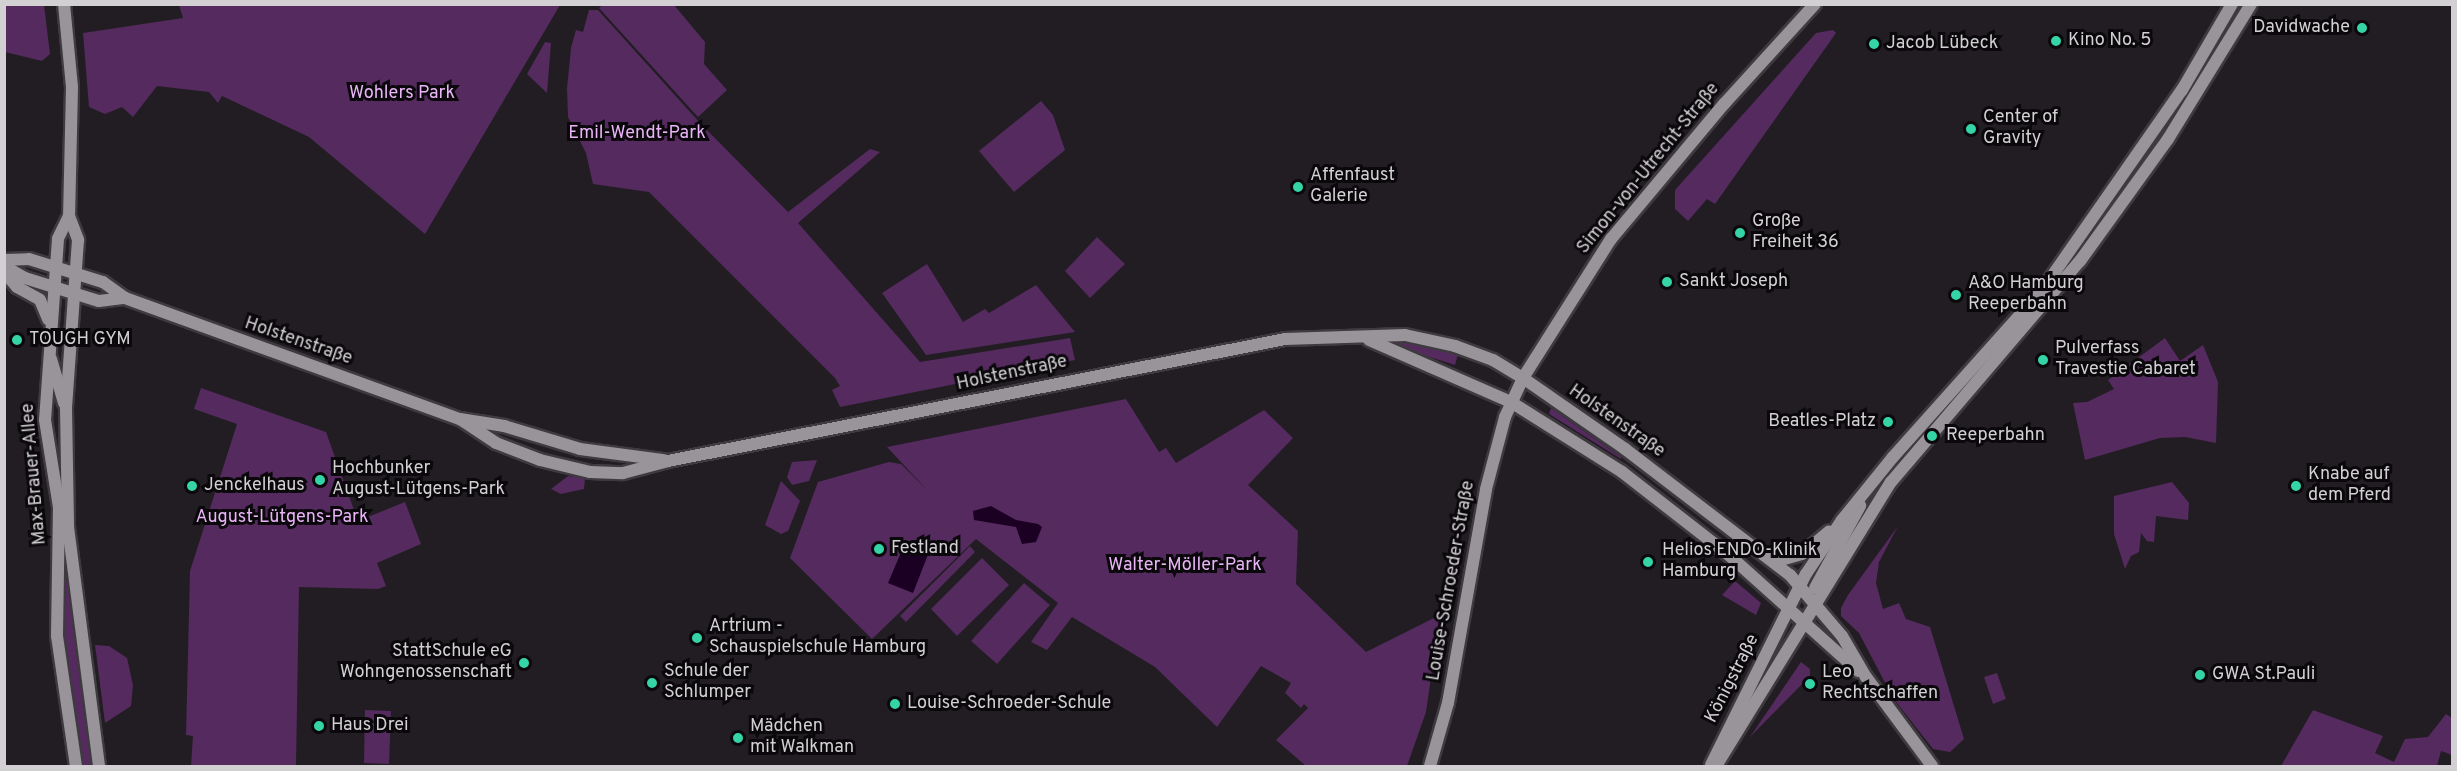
<!DOCTYPE html>
<meta charset="utf-8">
<style>
body{margin:0}
#map{position:relative;width:2457px;height:771px;overflow:hidden;background:#221d23;font-family:Overpass,sans-serif}
div>[style]{position:absolute}
[style*='--x']{left:calc(var(--x)*1px);top:calc(var(--y)*1px);width:calc(var(--w)*1px);rotate:calc(var(--a)*1deg)}
.green>*{inset:0;background:#542a5f}
.water>*{inset:0;background:#1c0024}
.roads{filter:drop-shadow(2px 0 #3e3a3f) drop-shadow(-2px 0 #3e3a3f) drop-shadow(0 2px #3e3a3f) drop-shadow(0 -2px #3e3a3f)}
.secondary>*{height:12px;margin:-6px;padding:0 6px;transform-origin:6px;border-radius:6px;background:#989499}
.dots>*{width:16px;height:16px;translate:-50% -50%;box-sizing:border-box;border:3px solid #0a080b;border-radius:50%}
span{translate:-50% -50%;white-space:nowrap;text-align:center;line-height:1.15;-webkit-text-stroke:6px #0a080b;paint-order:stroke}
.poi-label{font-size:18px;color:#d3d0d4}
.right{translate:-100% -50%;text-align:right}
.left{translate:0 -50%;text-align:left}
.park-label{font-size:18px;color:#e9b5f7}
.street-label{font-size:18px;color:#d3d0d4}
.frame{position:absolute;inset:0;border:6px solid #d3d0d4;pointer-events:none}
</style>
<div id="map">
<div class="green">
<div style="clip-path:polygon(5px 4px,44px 5px,50px 54px,42px 61px,5px 52px)"></div>
<div style="clip-path:polygon(604px 4px,674px 5px,705px 42px,704px 64px,727px 90px,698px 117px,599px 8px)"></div>
<div style="clip-path:polygon(179px 5px,560px 5px,425px 234px,309px 137px,222px 96px,218px 103px,209px 92px,157px 86px,133px 117px,122px 107px,105px 114px,89px 107px,83px 33px,183px 18px)"></div>
<div style="clip-path:polygon(589px 10px,598px 10px,700px 123px,788px 212px,870px 149px,880px 152px,798px 223px,920px 362px,1070px 338px,1075px 360px,840px 407px,832px 390px,840px 386px,835px 378px,649px 192px,593px 184px,586px 153px,568px 117px,567px 88px,571px 48px,576px 30px,583px 32px)"></div>
<div style="clip-path:polygon(1833px 30px,1836px 33px,1715px 204px,1707px 199px,1688px 221px,1675px 209px,1675px 190px,1816px 33px)"></div>
<div style="clip-path:polygon(545px 42px,551px 43px,547px 93px,527px 74px)"></div>
<div style="clip-path:polygon(1041px 101px,1053px 115px,1065px 150px,1014px 192px,979px 151px)"></div>
<div style="clip-path:polygon(1097px 237px,1125px 264px,1090px 298px,1065px 271px)"></div>
<div style="clip-path:polygon(927px 264px,963px 322px,985px 309px,989px 313px,1036px 285px,1075px 332px,926px 355px,882px 293px)"></div>
<div style="clip-path:polygon(2165px 338px,2180px 361px,2203px 345px,2218px 382px,2216px 443px,2185px 437px,2160px 438px,2085px 460px,2073px 403px,2087px 402px,2114px 389px,2108px 380px)"></div>
<div style="clip-path:polygon(1393px 341px,1436px 348px,1458px 354px,1455px 365px,1392px 345px)"></div>
<div style="clip-path:polygon(201px 388px,326px 432px,358px 521px,405px 502px,421px 544px,377px 563px,386px 586px,378px 589px,299px 587px,296px 766px,191px 766px,193px 736px,186px 735px,190px 571px,237px 424px,194px 409px)"></div>
<div style="clip-path:polygon(1126px 399px,1159px 452px,1166px 448px,1176px 463px,1264px 410px,1293px 438px,1248px 485px,1298px 531px,1296px 584px,1366px 652px,1440px 615px,1426px 712px,1407px 766px,1306px 766px,1276px 740px,1308px 708px,1304px 704px,1301px 708px,1285px 693px,1291px 683px,1261px 666px,1217px 727px,1155px 667px,1072px 617px,1047px 650px,1031px 642px,1058px 603px,976px 539px,872px 639px,790px 558px,818px 482px,889px 462px,901px 464px,927px 490px,887px 447px)"></div>
<div style="clip-path:polygon(1551px 408px,1621px 457px,1621px 459px,1549px 414px)"></div>
<div style="clip-path:polygon(817px 460px,809px 481px,792px 485px,787px 477px,792px 462px)"></div>
<div style="clip-path:polygon(568px 476px,585px 478px,584px 489px,561px 494px,551px 489px)"></div>
<div style="clip-path:polygon(781px 481px,800px 501px,788px 531px,781px 534px,765px 525px)"></div>
<div style="clip-path:polygon(2172px 482px,2189px 503px,2188px 520px,2156px 516px,2154px 542px,2147px 541px,2141px 533px,2139px 552px,2131px 556px,2125px 569px,2114px 534px,2114px 496px)"></div>
<div style="clip-path:polygon(1898px 526px,1879px 562px,1876px 583px,1883px 609px,1899px 603px,1906px 619px,1930px 627px,1964px 739px,1950px 752px,1933px 749px,1893px 698px,1859px 633px,1841px 616px,1841px 608px,1848px 595px)"></div>
<div style="clip-path:polygon(970px 546px,975px 552px,906px 622px,900px 616px)"></div>
<div style="clip-path:polygon(982px 558px,1009px 585px,957px 636px,931px 609px)"></div>
<div style="clip-path:polygon(66px 580px,68px 580px,95px 766px,82px 766px,64px 637px)"></div>
<div style="clip-path:polygon(1735px 581px,1761px 603px,1756px 615px,1722px 595px)"></div>
<div style="clip-path:polygon(1024px 583px,1050px 605px,997px 664px,971px 641px)"></div>
<div style="clip-path:polygon(95px 645px,109px 646px,127px 658px,133px 685px,131px 706px,105px 723px)"></div>
<div style="clip-path:polygon(1801px 662px,1810px 669px,1810px 676px,1750px 737px)"></div>
<div style="clip-path:polygon(1997px 673px,2006px 699px,1993px 704px,1984px 677px)"></div>
<div style="clip-path:polygon(365px 710px,391px 711px,389px 764px,364px 763px)"></div>
<div style="clip-path:polygon(2313px 710px,2383px 736px,2375px 753px,2394px 762px,2405px 739px,2428px 737px,2446px 714px,2452px 718px,2452px 755px,2441px 751px,2437px 766px,2281px 766px)"></div>
</div>
<div class="water">
<div style="clip-path:polygon(991px 506px,1016px 520px,1038px 524px,1042px 527px,1036px 542px,1022px 544px,1016px 527px,974px 520px,973px 511px)"></div>
<div style="clip-path:polygon(905px 543px,929px 552px,913px 593px,888px 583px)"></div>
</div>
<div class="roads">
<div class="secondary">
<div style="--x:64;--y:4;--w:83;--a:84.5"></div>
<div style="--x:72;--y:87;--w:129;--a:91.3"></div>
<div style="--x:69;--y:216;--w:26;--a:69"></div>
<div style="--x:78;--y:240;--w:169;--a:94.1"></div>
<div style="--x:66;--y:409;--w:118;--a:89"></div>
<div style="--x:68;--y:527;--w:241;--a:82.6"></div>
<div style="--x:69;--y:216;--w:25;--a:116"></div>
<div style="--x:58;--y:239;--w:181;--a:94.1"></div>
<div style="--x:45;--y:420;--w:88;--a:80.9"></div>
<div style="--x:59;--y:507;--w:129;--a:90.9"></div>
<div style="--x:57;--y:636;--w:131;--a:81.7"></div>
<div style="--x:4;--y:260;--w:25;--a:-2"></div>
<div style="--x:29;--y:259;--w:77;--a:17.3"></div>
<div style="--x:103;--y:282;--w:27;--a:36"></div>
<div style="--x:125;--y:298;--w:356;--a:19.9"></div>
<div style="--x:460;--y:419;--w:45;--a:9"></div>
<div style="--x:504;--y:426;--w:79;--a:16.8"></div>
<div style="--x:580;--y:449;--w:85;--a:7.5"></div>
<div style="--x:4;--y:266;--w:24;--a:30"></div>
<div style="--x:25;--y:278;--w:77;--a:17.3"></div>
<div style="--x:99;--y:301;--w:26;--a:-7"></div>
<div style="--x:4;--y:272;--w:20;--a:49"></div>
<div style="--x:17;--y:287;--w:26;--a:29"></div>
<div style="--x:40;--y:300;--w:21;--a:67"></div>
<div style="--x:1369;--y:340;--w:155;--a:23.6"></div>
<div style="--x:1511;--y:402;--w:131;--a:32.2"></div>
<div style="--x:1622;--y:472;--w:137;--a:37.9"></div>
<div style="--x:1730;--y:556;--w:172;--a:41.9"></div>
<div style="--x:51;--y:359;--w:46;--a:73.5"></div>
<div style="--x:460;--y:419;--w:43;--a:33.7"></div>
<div style="--x:496;--y:443;--w:47;--a:21.1"></div>
<div style="--x:540;--y:460;--w:51;--a:13.5"></div>
<div style="--x:590;--y:472;--w:33;--a:2"></div>
<div style="--x:623;--y:473;--w:47;--a:-14.9"></div>
<div style="--x:668;--y:461;--w:629;--a:-11.18"></div>
<div style="--x:1285;--y:339;--w:120;--a:-1.9"></div>
<div style="--x:1405;--y:335;--w:51;--a:12.4"></div>
<div style="--x:1455;--y:346;--w:40;--a:20.2"></div>
<div style="--x:1493;--y:360;--w:35;--a:31"></div>
<div style="--x:1523;--y:378;--w:124;--a:34.8"></div>
<div style="--x:1625;--y:449;--w:208;--a:37.4"></div>
<div style="--x:1790;--y:575;--w:80;--a:49.6"></div>
<div style="--x:1842;--y:636;--w:48;--a:59.7"></div>
<div style="--x:1866;--y:677;--w:111;--a:53.4"></div>
<div style="--x:1774;--y:562;--w:29;--a:-16"></div>
<div style="--x:1802;--y:554;--w:35;--a:-40"></div>
<div style="--x:1815;--y:588;--w:94;--a:-61.2"></div>
<div style="--x:1711;--y:765;--w:213;--a:-63.6"></div>
<div style="--x:1806;--y:574;--w:65;--a:-56.3"></div>
<div style="--x:1842;--y:520;--w:81;--a:-51"></div>
<div style="--x:1893;--y:457;--w:225;--a:-48.2"></div>
<div style="--x:2043;--y:289;--w:243;--a:-55.1"></div>
<div style="--x:2182;--y:90;--w:99;--a:-59.8"></div>
<div style="--x:1430;--y:766;--w:66;--a:-74.1"></div>
<div style="--x:1448;--y:703;--w:217;--a:-79.9"></div>
<div style="--x:1486;--y:489;--w:74;--a:-75.2"></div>
<div style="--x:1505;--y:417;--w:43;--a:-65.2"></div>
<div style="--x:1523;--y:378;--w:165;--a:-57.7"></div>
<div style="--x:1611;--y:239;--w:176;--a:-50.1"></div>
<div style="--x:1724;--y:104;--w:135;--a:-47.7"></div>
<div style="--x:1716;--y:766;--w:334;--a:-58.4"></div>
<div style="--x:1891;--y:482;--w:291;--a:-49.5"></div>
<div style="--x:2080;--y:261;--w:150;--a:-54.2"></div>
<div style="--x:2168;--y:139;--w:158;--a:-58.4"></div>
</div>
</div>
<div class="dots">
<div style="left:2362px;top:28px;background:#35d4a7"></div>
<div style="left:2056px;top:41px;background:#35d4a7"></div>
<div style="left:1874px;top:44px;background:#35d4a7"></div>
<div style="left:1971px;top:129px;background:#35d4a7"></div>
<div style="left:1298px;top:187px;background:#35d4a7"></div>
<div style="left:1740px;top:233px;background:#35d4a7"></div>
<div style="left:1667px;top:282px;background:#35d4a7"></div>
<div style="left:1956px;top:295px;background:#35d4a7"></div>
<div style="left:17px;top:340px;background:#35d4a7"></div>
<div style="left:2043px;top:360px;background:#35d4a7"></div>
<div style="left:1888px;top:422px;background:#35d4a7"></div>
<div style="left:1932px;top:436px;background:#35d4a7"></div>
<div style="left:320px;top:480px;background:#35d4a7"></div>
<div style="left:192px;top:486px;background:#35d4a7"></div>
<div style="left:2296px;top:486px;background:#35d4a7"></div>
<div style="left:879px;top:549px;background:#35d4a7"></div>
<div style="left:1648px;top:562px;background:#35d4a7"></div>
<div style="left:697px;top:638px;background:#35d4a7"></div>
<div style="left:524px;top:663px;background:#35d4a7"></div>
<div style="left:2200px;top:675px;background:#35d4a7"></div>
<div style="left:652px;top:683px;background:#35d4a7"></div>
<div style="left:1810px;top:684px;background:#35d4a7"></div>
<div style="left:895px;top:704px;background:#35d4a7"></div>
<div style="left:319px;top:726px;background:#35d4a7"></div>
<div style="left:738px;top:738px;background:#35d4a7"></div>
</div>
<div class="poi-label">
<span class="right" style="left:2350px;top:28px">Davidwache</span>
<span class="left" style="left:2068px;top:41px">Kino No. 5</span>
<span class="left" style="left:1886px;top:44px">Jacob Lübeck</span>
<span class="left" style="left:1983px;top:129px">Center of<br>Gravity</span>
<span class="left" style="left:1310px;top:187px">Affenfaust<br>Galerie</span>
<span class="left" style="left:1752px;top:233px">Große<br>Freiheit 36</span>
<span class="left" style="left:1679px;top:282px">Sankt Joseph</span>
<span class="left" style="left:1968px;top:295px">A&amp;O Hamburg<br>Reeperbahn</span>
<span class="left" style="left:29px;top:340px">TOUGH GYM</span>
<span class="left" style="left:2055px;top:360px">Pulverfass<br>Travestie Cabaret</span>
<span class="right" style="left:1876px;top:422px">Beatles-Platz</span>
<span class="left" style="left:1946px;top:436px">Reeperbahn</span>
<span class="left" style="left:332px;top:480px">Hochbunker<br>August-Lütgens-Park</span>
<span class="left" style="left:2308px;top:486px">Knabe auf<br>dem Pferd</span>
<span class="left" style="left:204px;top:486px">Jenckelhaus</span>
<span class="left" style="left:891px;top:549px">Festland</span>
<span class="left" style="left:1662px;top:562px">Helios ENDO-Klinik<br>Hamburg</span>
<span class="left" style="left:709px;top:638px">Artrium -<br>Schauspielschule Hamburg</span>
<span class="right" style="left:512px;top:663px">StattSchule eG<br>Wohngenossenschaft</span>
<span class="left" style="left:664px;top:683px">Schule der<br>Schlumper</span>
<span class="left" style="left:1822px;top:684px">Leo<br>Rechtschaffen</span>
<span class="left" style="left:2212px;top:675px">GWA St.Pauli</span>
<span class="left" style="left:907px;top:704px">Louise-Schroeder-Schule</span>
<span class="left" style="left:331px;top:726px">Haus Drei</span>
<span class="left" style="left:750px;top:738px">Mädchen<br>mit Walkman</span>
</div>
<div class="park-label">
<span style="left:402px;top:94px">Wohlers Park</span>
<span style="left:637px;top:134px">Emil-Wendt-Park</span>
<span style="left:282px;top:518px">August-Lütgens-Park</span>
<span style="left:1185px;top:566px">Walter-Möller-Park</span>
</div>
<div class="street-label">
<span style="left:1649px;top:169px;rotate:-51deg">Simon-von-Utrecht-Straße</span>
<span style="left:298px;top:342px;rotate:19deg">Holstenstraße</span>
<span style="left:1012px;top:374px;rotate:-12deg">Holstenstraße</span>
<span style="left:1616px;top:422px;rotate:35deg">Holstenstraße</span>
<span style="left:35px;top:474px;rotate:-95deg">Max-Brauer-Allee</span>
<span style="left:1452px;top:581px;rotate:-80deg">Louise-Schroeder-Straße</span>
<span style="left:1733px;top:679px;rotate:-63deg">Königstraße</span>
</div>
<div class="frame"></div>
</div>
